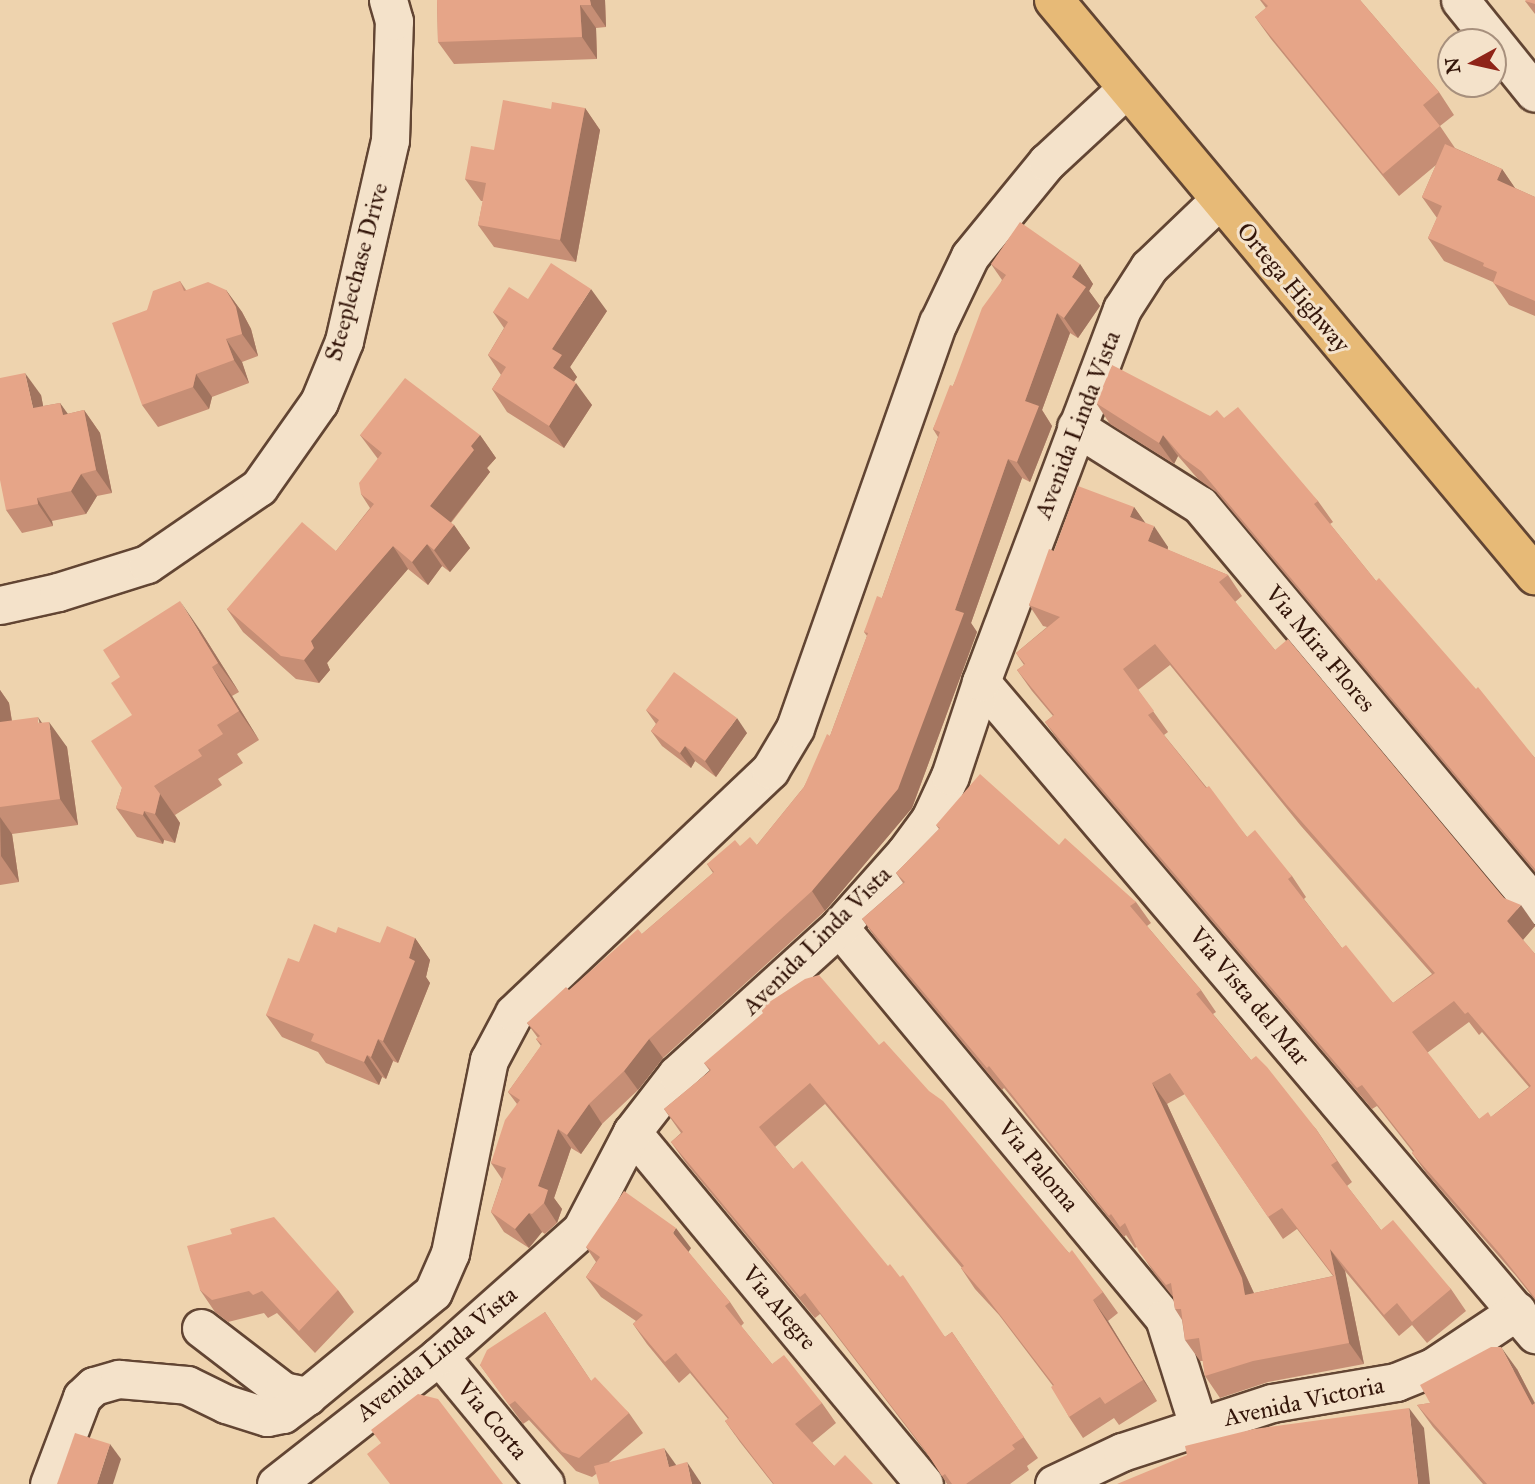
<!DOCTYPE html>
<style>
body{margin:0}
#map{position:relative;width:1535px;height:1484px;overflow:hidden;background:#eed3ae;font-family:"IM FELL Great Primer",serif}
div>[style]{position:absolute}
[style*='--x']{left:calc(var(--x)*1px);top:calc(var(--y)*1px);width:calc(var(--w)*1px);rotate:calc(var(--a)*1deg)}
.roads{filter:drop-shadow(2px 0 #624533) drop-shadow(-2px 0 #624533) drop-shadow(0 2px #624533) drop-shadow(0 -2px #624533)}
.minor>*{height:37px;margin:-18.5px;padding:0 18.5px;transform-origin:18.5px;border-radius:18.5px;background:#f4e2ca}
.major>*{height:38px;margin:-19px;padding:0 19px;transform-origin:19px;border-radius:19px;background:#e7ba77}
.wall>*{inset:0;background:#c68e75}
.shaded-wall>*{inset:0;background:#a1745f}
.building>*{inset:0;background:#e6a588}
span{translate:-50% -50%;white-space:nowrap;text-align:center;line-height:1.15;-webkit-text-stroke:6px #f4e2ca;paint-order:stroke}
.street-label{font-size:24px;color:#34160a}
.north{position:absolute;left:1437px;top:28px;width:70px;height:70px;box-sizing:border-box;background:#f4e2ca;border:2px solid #a7907d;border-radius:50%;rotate:262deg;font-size:19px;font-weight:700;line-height:28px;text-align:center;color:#34160a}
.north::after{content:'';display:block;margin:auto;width:24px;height:32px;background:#8f2418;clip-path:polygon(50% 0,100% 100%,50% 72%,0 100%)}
</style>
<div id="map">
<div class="roads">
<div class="minor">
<div style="--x:1460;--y:0;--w:119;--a:51.1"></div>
<div style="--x:1076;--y:427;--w:146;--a:32.2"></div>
<div style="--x:1200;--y:505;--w:522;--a:50.05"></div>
<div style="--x:0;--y:605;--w:59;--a:-12.6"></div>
<div style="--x:58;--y:592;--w:93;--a:-17.5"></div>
<div style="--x:147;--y:564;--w:136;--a:-34.5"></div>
<div style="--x:259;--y:487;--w:104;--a:-54.8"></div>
<div style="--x:319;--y:402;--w:66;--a:-67.7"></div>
<div style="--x:344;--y:341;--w:206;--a:-77.1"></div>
<div style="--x:390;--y:140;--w:119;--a:-88.1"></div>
<div style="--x:394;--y:21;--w:22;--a:-106"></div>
<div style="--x:981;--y:682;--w:856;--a:49.65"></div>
<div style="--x:839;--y:927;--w:508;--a:50.27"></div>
<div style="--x:1164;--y:1318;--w:112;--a:72.4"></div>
<div style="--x:632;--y:1132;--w:457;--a:50.3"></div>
<div style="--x:201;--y:1328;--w:103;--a:37.5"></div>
<div style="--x:283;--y:1391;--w:25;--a:12"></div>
<div style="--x:307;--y:1396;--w:163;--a:-39.5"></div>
<div style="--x:433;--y:1292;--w:43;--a:-66.4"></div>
<div style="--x:450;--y:1253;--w:197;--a:-78.6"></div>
<div style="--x:489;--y:1060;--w:53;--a:-62"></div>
<div style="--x:514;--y:1013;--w:353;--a:-43.5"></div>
<div style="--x:770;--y:770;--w:49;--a:-59.2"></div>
<div style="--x:795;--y:728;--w:430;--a:-70.6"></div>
<div style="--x:938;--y:323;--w:74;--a:-64.5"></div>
<div style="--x:970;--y:256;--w:122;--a:-50.7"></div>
<div style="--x:1047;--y:162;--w:109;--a:-42.8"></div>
<div style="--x:439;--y:1356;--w:166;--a:50.4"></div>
<div style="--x:49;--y:1484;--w:93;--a:-69.2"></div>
<div style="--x:82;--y:1397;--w:16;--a:-43"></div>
<div style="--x:94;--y:1386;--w:26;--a:-16"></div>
<div style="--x:119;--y:1379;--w:68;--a:5"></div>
<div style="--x:187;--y:1385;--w:43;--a:26"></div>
<div style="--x:226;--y:1404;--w:43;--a:17.6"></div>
<div style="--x:267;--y:1417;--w:16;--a:-11"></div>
<div style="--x:283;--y:1414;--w:30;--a:-37"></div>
<div style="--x:276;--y:1484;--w:207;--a:-38.1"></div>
<div style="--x:439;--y:1356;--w:190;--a:-41.6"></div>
<div style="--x:581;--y:1230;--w:110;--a:-62.5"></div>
<div style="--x:632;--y:1132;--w:73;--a:-52.2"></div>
<div style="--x:677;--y:1074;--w:219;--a:-42.2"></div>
<div style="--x:839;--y:927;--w:99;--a:-48.3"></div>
<div style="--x:905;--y:853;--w:42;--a:-53.7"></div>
<div style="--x:930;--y:819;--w:47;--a:-65.1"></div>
<div style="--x:950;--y:776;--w:99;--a:-71.7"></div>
<div style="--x:981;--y:682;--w:399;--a:-69.3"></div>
<div style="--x:1122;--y:309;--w:50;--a:-57.3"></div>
<div style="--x:1149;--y:267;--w:97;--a:-43.7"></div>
<div style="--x:1054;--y:1484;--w:75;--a:-25.2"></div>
<div style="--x:1122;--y:1452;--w:158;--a:-18.1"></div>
<div style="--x:1272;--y:1403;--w:126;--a:-9.6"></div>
<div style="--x:1396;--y:1382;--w:40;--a:-22"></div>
<div style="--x:1433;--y:1367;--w:101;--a:-33.7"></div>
</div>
<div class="major">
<div style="--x:1054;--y:0;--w:750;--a:50.09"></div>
</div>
</div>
<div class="wall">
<div style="clip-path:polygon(437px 0,605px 0,606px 27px,596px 28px,597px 59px,454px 64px,438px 42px)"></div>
<div style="clip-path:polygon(1260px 0,1360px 0,1439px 92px,1454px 115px,1440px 126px,1455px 148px,1502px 169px,1515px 188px,1535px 197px,1535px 316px,1509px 305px,1493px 282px,1444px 261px,1428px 238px,1437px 218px,1422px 197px,1436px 165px,1399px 196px,1271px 39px,1255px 17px,1266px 8px)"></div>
<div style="clip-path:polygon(1535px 0,1535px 14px,1525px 1px)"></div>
<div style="clip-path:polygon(585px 108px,600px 130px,576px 262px,494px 247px,478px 225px,483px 201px,481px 201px,465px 179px,494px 150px,551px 109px)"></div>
<div style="clip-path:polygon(991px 264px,1080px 264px,1093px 284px,1089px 291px,1100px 306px,1078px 338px,1070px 333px,1042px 410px,1052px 426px,1030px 482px,1022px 478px,971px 623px,977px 632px,912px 808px,825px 911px,663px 1058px,638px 1090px,602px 1124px,581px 1154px,571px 1148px,554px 1198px,562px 1209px,557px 1223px,545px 1234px,542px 1232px,529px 1248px,504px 1232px,491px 1212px,502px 1179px,491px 1163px,517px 1104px,508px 1092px,541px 1046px,536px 1039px,538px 1038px,527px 1023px,642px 934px,713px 873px,707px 864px,740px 846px,757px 845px,804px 787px,830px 736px,867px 636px,864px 632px,882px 598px,938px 437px,933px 429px,1002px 280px)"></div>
<div style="clip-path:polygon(180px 281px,186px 290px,226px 290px,242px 312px,251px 329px,258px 356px,242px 362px,249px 383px,212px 397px,209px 409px,158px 427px,142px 405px,147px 310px)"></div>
<div style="clip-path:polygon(528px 299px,607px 311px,570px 367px,577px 377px,574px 382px,592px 405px,564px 448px,507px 412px,492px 389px,501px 375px,488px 355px,504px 328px,493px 312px)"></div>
<div style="clip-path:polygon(41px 395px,43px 406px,60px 403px,67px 414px,84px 410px,100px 433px,112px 493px,97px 496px,86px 514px,52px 521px,53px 526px,22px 533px,6px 510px)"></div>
<div style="clip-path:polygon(1096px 403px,1210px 416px,1224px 418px,1318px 501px,1333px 522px,1330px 524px,1376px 581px,1535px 758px,1535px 872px,1216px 492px,1198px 479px,1178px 456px,1174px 464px,1110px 424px)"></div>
<div style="clip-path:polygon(360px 435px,480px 435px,496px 458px,487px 468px,490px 472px,451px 523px,454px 525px,470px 548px,450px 572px,442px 566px,428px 585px,408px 569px,327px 663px,330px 670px,319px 683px,296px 679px,243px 632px,227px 609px,336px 551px,370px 508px,361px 494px,378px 459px)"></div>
<div style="clip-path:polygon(evenodd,1134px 507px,1145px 523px,1168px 547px,1168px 550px,1228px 575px,1242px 596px,1235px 602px,1275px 650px,1504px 898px,1535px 926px,1523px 940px,1535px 954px,1535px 1300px,1516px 1276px,1427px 1174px,1412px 1153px,1413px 1152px,1377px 1106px,1372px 1109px,1060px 743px,1045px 722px,1053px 716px,1032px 691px,1017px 670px,1024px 665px,1016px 653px,1047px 627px,1043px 626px,1029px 605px,1054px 551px,1134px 507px,1170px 665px,1301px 826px,1432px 974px,1393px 1003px,1342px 948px,1304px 899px,1306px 897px,1292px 876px,1247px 837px,1164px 735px,1168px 732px,1138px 690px,1170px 665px,1134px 507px,1469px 1022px,1479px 1035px,1482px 1032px,1529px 1087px,1491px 1117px,1479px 1119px,1427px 1053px,1469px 1022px)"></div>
<div style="clip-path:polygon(200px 630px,239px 692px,232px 696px,259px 740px,237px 754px,243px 763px,218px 779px,222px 785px,175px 815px,180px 823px,175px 843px,164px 840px,163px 844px,137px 837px,116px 808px,122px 788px)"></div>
<div style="clip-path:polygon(0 690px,9px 703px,12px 721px,42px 723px,67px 747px,78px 825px,12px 834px,19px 882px,0 885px)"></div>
<div style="clip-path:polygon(646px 710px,747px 733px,716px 777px,695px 761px,691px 768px,662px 746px,651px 731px,656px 724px)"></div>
<div style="clip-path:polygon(evenodd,936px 825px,1059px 845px,1136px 902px,1151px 923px,1147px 926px,1201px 990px,1216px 1012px,1213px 1014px,1251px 1060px,1316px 1129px,1352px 1182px,1347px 1186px,1381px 1230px,1451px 1289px,1466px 1311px,1427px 1343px,1412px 1325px,1399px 1336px,1345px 1271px,1364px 1364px,1268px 1382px,1220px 1398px,1205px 1376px,1203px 1361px,1200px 1361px,1185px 1340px,1182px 1320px,1175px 1309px,1173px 1297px,1154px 1273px,1137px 1247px,1135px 1248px,1126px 1235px,1124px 1237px,1004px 1088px,1002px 1090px,877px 940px,862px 919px,903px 883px,896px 873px,939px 829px,936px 825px,1185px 1094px,1283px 1239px,1297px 1229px,1333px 1276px,1254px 1293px,1167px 1104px,1185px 1094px)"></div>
<div style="clip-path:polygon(336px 933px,380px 943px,415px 938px,430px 960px,426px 977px,430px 983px,398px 1063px,393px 1061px,386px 1079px,382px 1077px,379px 1085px,326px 1063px,318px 1052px,282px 1037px,266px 1015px,299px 962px)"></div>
<div style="clip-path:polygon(879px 1045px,1069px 1253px,1103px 1292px,1118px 1313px,1108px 1321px,1157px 1401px,1119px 1425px,1114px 1418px,1083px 1438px,1069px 1417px,1053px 1386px,999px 1315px,975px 1289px,961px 1268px,962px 1268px,825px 1104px,775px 1147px,793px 1169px,945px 1337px,952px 1332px,1038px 1458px,1027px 1466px,1029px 1470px,1010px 1484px,947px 1484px,931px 1459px,820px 1314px,815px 1318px,686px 1163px,671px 1142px,681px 1133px,664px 1109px,710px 1071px,704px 1063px)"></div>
<div style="clip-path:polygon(586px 1247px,691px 1248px,688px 1252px,730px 1302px,744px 1323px,741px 1326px,772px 1364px,822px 1403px,836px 1423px,812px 1443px,834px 1466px,773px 1484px,740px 1442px,725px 1421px,728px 1419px,690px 1373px,679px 1383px,647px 1344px,633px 1324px,636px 1321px,601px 1297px,586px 1277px,596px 1262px)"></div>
<div style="clip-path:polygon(200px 1290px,338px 1290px,354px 1312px,315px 1353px,277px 1313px,268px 1318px,264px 1313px,228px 1322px,215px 1312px)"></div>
<div style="clip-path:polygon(545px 1312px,591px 1381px,629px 1413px,643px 1433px,609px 1462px,676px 1465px,701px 1483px,596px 1474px,592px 1477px,576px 1471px,529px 1420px,523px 1424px,480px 1365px)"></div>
<div style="clip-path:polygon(1517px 1369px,1535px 1403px,1535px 1484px,1483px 1484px,1433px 1427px,1417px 1405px,1430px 1403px)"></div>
</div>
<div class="shaded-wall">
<div style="clip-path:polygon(590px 0,605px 0,606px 27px,591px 5px)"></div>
<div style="clip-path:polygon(580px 5px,596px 28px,597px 59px,582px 37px)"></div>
<div style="clip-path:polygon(585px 108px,600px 130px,576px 262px,560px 240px)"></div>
<div style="clip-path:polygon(1502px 169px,1517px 191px,1497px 180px)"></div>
<div style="clip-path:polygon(1080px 264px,1093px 284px,1089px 291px,1100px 306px,1078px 338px,1064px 318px,1072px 277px)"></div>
<div style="clip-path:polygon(591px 289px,607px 311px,570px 367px,577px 377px,568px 390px,553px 368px,552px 349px)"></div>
<div style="clip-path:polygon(226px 290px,242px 312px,251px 329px,258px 356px,242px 334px)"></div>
<div style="clip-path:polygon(1057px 313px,1070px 333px,1042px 410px,1052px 426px,1030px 482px,1017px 462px,1025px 401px)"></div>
<div style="clip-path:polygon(226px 339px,242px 362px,249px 383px,234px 360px)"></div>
<div style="clip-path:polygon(25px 373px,41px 395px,48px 431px,33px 408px)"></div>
<div style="clip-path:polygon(196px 374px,212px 397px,209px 409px,193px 387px)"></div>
<div style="clip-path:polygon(576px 383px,592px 405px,564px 448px,549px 426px)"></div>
<div style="clip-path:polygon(60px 403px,76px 425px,63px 415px)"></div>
<div style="clip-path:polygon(84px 410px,100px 433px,112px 493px,96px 470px)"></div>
<div style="clip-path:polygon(480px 435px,496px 458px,487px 468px,490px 472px,446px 528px,430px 506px,471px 446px)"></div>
<div style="clip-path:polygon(1163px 435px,1178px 456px,1174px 464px,1159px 443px)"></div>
<div style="clip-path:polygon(1008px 459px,1022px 478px,971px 623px,977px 632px,912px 808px,825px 911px,812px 891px,955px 610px)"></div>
<div style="clip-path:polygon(81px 474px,97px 496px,86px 514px,71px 491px)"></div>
<div style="clip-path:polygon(37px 498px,52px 521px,53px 526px,38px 504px)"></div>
<div style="clip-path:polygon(1134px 507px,1149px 528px,1130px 517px)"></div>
<div style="clip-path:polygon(454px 525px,470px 548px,450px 572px,434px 550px)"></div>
<div style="clip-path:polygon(1154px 526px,1168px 547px,1163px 562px,1148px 541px)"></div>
<div style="clip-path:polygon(427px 544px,442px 566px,428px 585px,412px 562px)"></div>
<div style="clip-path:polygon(393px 546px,408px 569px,327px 663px,330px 670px,319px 683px,304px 660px,311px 641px)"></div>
<div style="clip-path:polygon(180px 601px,200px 630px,239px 692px,218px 663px)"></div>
<div style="clip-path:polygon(212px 667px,232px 696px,259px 740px,239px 711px)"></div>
<div style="clip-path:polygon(0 690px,9px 703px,16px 748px,0 726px)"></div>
<div style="clip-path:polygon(38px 717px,51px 736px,49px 722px,67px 747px,78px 825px,60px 799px)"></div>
<div style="clip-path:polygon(737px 718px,747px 733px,716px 777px,705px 761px)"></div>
<div style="clip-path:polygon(685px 746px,695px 761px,691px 768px,680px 753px)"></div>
<div style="clip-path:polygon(160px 794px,180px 823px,175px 843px,155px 814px)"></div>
<div style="clip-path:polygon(144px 811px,164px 840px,163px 844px,143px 815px)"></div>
<div style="clip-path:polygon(0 817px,12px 834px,19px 882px,1px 856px)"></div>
<div style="clip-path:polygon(1521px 905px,1535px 925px,1535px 926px,1521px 942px,1507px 921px)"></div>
<div style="clip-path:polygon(415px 938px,430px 960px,426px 977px,430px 983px,398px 1063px,383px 1041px,409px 958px)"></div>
<div style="clip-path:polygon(378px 1039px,393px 1061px,386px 1079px,371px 1057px)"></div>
<div style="clip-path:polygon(649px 1039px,663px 1058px,638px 1090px,624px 1071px)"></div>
<div style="clip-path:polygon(367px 1055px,382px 1077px,379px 1085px,364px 1062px)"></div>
<div style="clip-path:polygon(1152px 1083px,1167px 1104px,1257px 1300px,1245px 1295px)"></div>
<div style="clip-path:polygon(589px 1104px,602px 1124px,581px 1154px,567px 1135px)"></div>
<div style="clip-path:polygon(558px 1129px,571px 1148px,554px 1198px,562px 1209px,557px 1223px,544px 1203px,538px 1186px)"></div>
<div style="clip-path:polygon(529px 1213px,542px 1232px,529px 1248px,515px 1229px)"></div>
<div style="clip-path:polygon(676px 1228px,691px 1248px,687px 1254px,673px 1233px)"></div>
<div style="clip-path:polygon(1330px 1249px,1345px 1271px,1364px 1364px,1349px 1343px)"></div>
<div style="clip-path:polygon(1093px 1300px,1108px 1321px,1157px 1401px,1143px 1380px)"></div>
<div style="clip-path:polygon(1501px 1347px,1517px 1369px,1535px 1404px,1532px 1405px)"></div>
<div style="clip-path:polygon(1409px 1408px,1424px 1428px,1430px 1484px,1418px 1484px)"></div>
<div style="clip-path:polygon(110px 1444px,121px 1459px,113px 1484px,97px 1484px)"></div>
<div style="clip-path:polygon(664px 1448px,679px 1469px,669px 1467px)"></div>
<div style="clip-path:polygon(687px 1462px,701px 1483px,701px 1484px,692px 1484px)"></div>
</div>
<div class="building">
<div style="clip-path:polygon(437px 0,590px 0,591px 5px,580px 5px,582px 37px,438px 42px)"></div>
<div style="clip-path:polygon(1262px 0,1360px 0,1439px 92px,1423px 105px,1440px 126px,1383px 174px,1255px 17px,1268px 6px)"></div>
<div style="clip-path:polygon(1526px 0,1535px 0,1535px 4px,1525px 1px)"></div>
<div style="clip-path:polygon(503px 100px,551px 109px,552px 102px,585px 108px,560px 240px,478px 225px,486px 183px,465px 179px,471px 146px,494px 150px)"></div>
<div style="clip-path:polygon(1445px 144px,1502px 169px,1497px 180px,1535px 197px,1535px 301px,1493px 283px,1497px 272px,1483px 266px,1484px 263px,1428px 238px,1442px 206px,1422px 197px)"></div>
<div style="clip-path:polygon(1020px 222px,1080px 264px,1072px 277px,1086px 287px,1064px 318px,1057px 313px,1025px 401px,1039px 406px,1017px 462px,1008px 459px,955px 610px,964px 613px,898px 789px,812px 891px,649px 1039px,624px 1071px,589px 1104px,567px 1135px,558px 1129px,538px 1186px,548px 1190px,544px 1203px,532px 1214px,529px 1213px,515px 1229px,491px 1212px,506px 1168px,491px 1163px,505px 1120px,520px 1100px,508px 1092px,542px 1044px,536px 1039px,540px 1036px,527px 1023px,566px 987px,569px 990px,638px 929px,642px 934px,714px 872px,707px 864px,735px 840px,740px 846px,750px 837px,757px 845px,804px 787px,827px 734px,830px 736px,868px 633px,864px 632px,877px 596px,882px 598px,940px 432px,933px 429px,950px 385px,953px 386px,982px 308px,1006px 275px,991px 264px)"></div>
<div style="clip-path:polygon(551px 263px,591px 289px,552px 349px,562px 355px,553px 368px,576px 383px,549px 426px,492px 389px,506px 367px,488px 355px,508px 322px,493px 312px,509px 287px,528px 299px)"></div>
<div style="clip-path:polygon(180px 281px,184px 291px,208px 282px,226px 290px,236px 307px,242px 334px,226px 339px,234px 360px,196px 374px,193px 387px,142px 405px,112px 323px,147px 310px,153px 291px)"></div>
<div style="clip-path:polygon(1112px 365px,1210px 416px,1217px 410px,1224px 418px,1238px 407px,1318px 501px,1314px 504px,1376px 581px,1379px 578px,1476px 689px,1478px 687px,1535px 758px,1535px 869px,1201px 471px,1183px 458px,1163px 435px,1159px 443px,1096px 403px)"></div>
<div style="clip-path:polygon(25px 373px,33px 408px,60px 403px,63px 415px,84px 410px,96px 470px,81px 474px,71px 491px,37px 498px,38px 504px,6px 510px,0 480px,0 378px)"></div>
<div style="clip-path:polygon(405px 378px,480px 435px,471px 446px,474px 450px,430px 506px,454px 525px,434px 550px,427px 544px,412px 562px,393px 546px,311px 641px,314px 648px,304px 660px,281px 656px,227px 609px,302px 522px,336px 551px,374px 504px,361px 494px,359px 483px,382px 453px,360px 435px)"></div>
<div style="clip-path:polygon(evenodd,1078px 486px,1134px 507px,1130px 517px,1154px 526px,1148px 541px,1228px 575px,1219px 582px,1275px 650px,1288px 639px,1504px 898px,1521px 905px,1507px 921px,1535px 954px,1535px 1298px,1501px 1255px,1412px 1153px,1414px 1151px,1362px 1085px,1357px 1088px,1045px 722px,1054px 715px,1017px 670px,1025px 664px,1016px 653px,1060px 617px,1029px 605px,1049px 549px,1054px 551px,1078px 486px,1155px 644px,1287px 805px,1435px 973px,1393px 1003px,1346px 945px,1342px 948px,1288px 879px,1292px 876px,1255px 830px,1247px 837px,1209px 786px,1206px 788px,1148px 715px,1154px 711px,1123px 669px,1155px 644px,1078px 486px,1454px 1001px,1465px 1014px,1468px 1012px,1531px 1086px,1491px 1117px,1488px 1112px,1479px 1119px,1412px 1032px,1454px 1001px)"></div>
<div style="clip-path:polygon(180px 601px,218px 663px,212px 667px,239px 711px,217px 725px,223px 734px,198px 750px,202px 756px,154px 786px,160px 794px,155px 814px,144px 811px,143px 815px,116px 808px,122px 788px,91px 741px,132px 715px,111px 683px,120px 677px,103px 650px)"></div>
<div style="clip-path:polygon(674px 672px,737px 718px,705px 761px,685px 746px,680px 753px,651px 731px,659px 720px,646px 710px)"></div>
<div style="clip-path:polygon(38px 717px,38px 723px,49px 722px,60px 799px,0 807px,0 722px)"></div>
<div style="clip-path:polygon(evenodd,980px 774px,1059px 845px,1065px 838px,1136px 902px,1130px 906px,1201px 990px,1196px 994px,1251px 1060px,1256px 1056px,1267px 1067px,1316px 1129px,1337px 1161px,1331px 1165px,1381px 1230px,1393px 1220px,1451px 1289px,1412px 1322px,1397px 1303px,1384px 1315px,1330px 1249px,1349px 1343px,1253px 1361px,1205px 1376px,1199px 1338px,1185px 1340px,1181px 1309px,1175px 1309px,1171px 1283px,1166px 1285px,1139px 1252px,1125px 1223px,1120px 1227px,1111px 1214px,1109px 1216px,989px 1066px,987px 1068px,862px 919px,905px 882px,896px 873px,940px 828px,936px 825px,980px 774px,1170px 1073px,1268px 1217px,1282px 1208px,1334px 1276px,1245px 1295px,1242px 1278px,1152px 1083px,1170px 1073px)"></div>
<div style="clip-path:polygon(314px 924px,336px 933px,338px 927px,380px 943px,387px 926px,415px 938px,409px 958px,415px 961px,383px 1041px,378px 1039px,371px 1057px,367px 1055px,364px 1062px,311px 1041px,314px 1034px,266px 1015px,288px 958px,299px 962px)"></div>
<div style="clip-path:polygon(819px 975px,879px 1045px,884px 1041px,929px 1091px,943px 1101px,1069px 1253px,1072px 1250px,1103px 1292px,1093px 1300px,1143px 1380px,1105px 1404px,1100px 1397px,1069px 1417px,1051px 1387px,1054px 1385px,984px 1294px,961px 1268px,964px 1266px,810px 1083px,759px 1127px,793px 1169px,802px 1161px,888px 1266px,890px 1264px,900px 1277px,903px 1275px,945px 1337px,952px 1332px,1024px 1437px,1012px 1445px,1015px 1449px,966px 1484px,952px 1484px,945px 1474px,942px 1476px,925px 1450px,805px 1293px,800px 1297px,671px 1142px,683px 1132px,664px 1109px,711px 1070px,704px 1063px,763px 1013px,760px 1008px,805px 979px)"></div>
<div style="clip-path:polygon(624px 1191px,676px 1228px,673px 1233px,730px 1302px,725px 1306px,772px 1364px,784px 1355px,822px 1403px,795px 1424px,834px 1466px,845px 1455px,873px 1484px,774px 1484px,725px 1421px,729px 1418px,676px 1353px,665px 1362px,633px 1324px,643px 1315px,586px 1277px,600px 1257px,586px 1247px)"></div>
<div style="clip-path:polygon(274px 1217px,338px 1290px,299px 1331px,262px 1291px,253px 1295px,249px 1291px,212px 1300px,200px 1290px,187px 1246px,232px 1234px,230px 1229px)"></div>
<div style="clip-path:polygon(545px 1312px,591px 1381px,595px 1377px,629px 1413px,579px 1458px,562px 1452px,515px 1401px,509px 1405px,480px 1365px,487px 1350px)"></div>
<div style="clip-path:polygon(1491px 1347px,1501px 1347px,1532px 1405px,1535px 1403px,1535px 1484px,1487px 1484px,1417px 1405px,1430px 1403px,1420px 1385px)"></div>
<div style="clip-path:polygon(418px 1394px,438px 1399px,503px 1484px,390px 1484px,367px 1454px,381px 1443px,371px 1430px)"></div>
<div style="clip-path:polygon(1409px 1408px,1418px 1484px,1117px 1484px,1187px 1455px,1185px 1446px,1254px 1429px)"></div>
<div style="clip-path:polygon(75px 1433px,110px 1444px,97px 1484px,57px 1484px)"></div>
<div style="clip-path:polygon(664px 1448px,669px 1467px,687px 1462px,692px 1484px,599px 1484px,594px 1466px)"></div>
</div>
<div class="street-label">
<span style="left:357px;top:272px;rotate:-75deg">Steeplechase Drive</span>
<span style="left:1293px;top:288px;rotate:50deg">Ortega Highway</span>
<span style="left:1078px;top:425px;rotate:-69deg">Avenida Linda Vista</span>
<span style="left:1320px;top:649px;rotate:50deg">Via Mira Flores</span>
<span style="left:817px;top:941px;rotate:-45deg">Avenida Linda Vista</span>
<span style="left:1249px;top:997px;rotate:50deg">Via Vista del Mar</span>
<span style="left:1038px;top:1166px;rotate:50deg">Via Paloma</span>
<span style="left:779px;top:1308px;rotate:50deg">Via Alegre</span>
<span style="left:437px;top:1354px;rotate:-39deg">Avenida Linda Vista</span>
<span style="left:1304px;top:1402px;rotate:-12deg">Avenida Victoria</span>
<span style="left:492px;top:1420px;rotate:50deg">Via Corta</span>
</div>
<div class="north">N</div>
</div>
